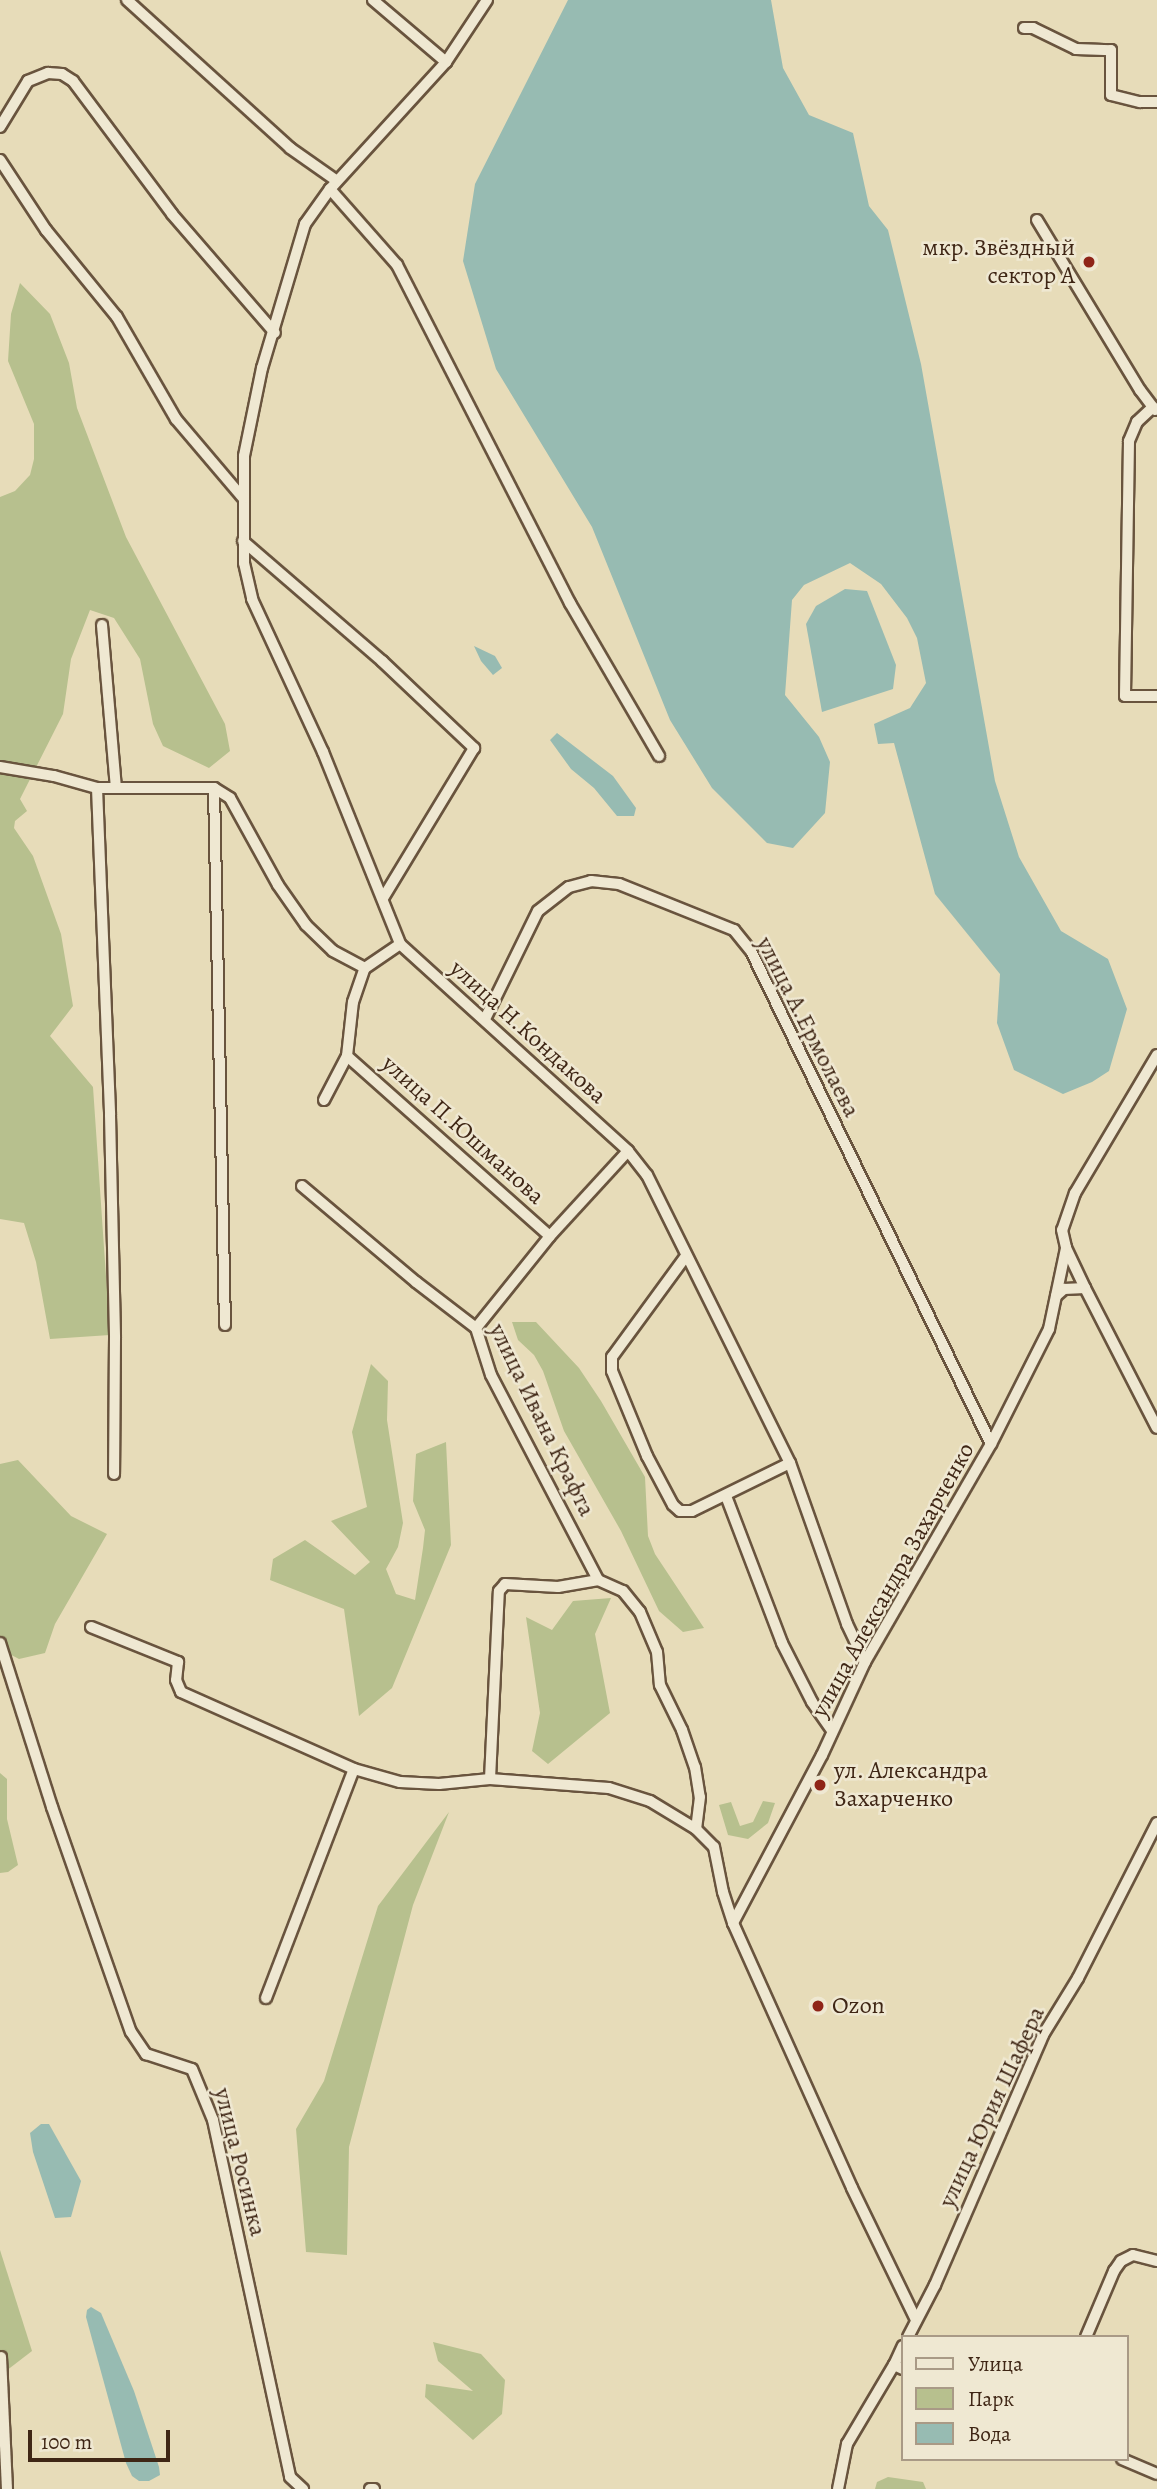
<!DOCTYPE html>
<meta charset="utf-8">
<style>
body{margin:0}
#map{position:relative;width:1157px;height:2489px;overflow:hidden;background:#e7dcb9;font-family:Alegreya,serif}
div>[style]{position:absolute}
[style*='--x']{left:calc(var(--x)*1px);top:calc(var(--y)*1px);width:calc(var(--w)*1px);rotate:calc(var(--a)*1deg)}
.green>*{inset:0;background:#b7c08e}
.water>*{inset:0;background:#97bbb2}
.roads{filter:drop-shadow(2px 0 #69543e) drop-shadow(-2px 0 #69543e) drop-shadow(0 2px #69543e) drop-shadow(0 -2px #69543e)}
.street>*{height:10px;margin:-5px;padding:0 5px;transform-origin:5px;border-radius:5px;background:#efe8d2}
.dots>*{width:19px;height:19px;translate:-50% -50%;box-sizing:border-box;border:4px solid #efe8d2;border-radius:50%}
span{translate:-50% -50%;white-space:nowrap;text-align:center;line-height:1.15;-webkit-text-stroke:5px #efe8d2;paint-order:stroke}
.poi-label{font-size:24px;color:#3f2615}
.right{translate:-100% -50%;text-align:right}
.left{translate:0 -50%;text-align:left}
.street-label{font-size:24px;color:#3f2615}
.legend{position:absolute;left:901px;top:2335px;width:228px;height:126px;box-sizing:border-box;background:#efe8d2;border:2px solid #a99a86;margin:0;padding:9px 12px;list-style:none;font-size:21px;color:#3f2615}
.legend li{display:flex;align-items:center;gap:14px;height:35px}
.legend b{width:35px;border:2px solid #a99a86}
.scale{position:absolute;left:28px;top:2430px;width:142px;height:32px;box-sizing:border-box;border:4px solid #3f2615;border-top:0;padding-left:9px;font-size:21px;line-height:24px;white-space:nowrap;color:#3f2615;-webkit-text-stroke:5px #efe8d2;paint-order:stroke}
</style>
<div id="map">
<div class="green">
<div style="clip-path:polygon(20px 283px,50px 314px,69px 363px,77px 408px,126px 537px,225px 724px,230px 751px,209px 768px,163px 746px,153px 724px,140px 659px,114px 618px,90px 610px,71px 659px,63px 714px,20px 799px,27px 811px,15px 821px,14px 828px,33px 856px,61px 934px,73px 1006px,50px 1036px,93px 1087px,110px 1335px,50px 1339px,36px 1262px,24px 1223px,0 1219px,0 497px,15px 491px,30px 475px,34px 459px,34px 424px,8px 361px,11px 314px)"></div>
<div style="clip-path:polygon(512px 1322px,536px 1322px,579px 1368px,601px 1401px,645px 1477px,648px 1536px,655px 1554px,704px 1628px,683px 1632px,659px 1611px,621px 1531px,564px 1431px,543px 1371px,534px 1355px,518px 1340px)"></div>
<div style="clip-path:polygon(371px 1364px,388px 1381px,387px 1420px,403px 1523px,398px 1547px,386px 1569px,396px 1594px,415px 1600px,423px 1548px,425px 1530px,413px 1501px,416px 1454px,446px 1442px,451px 1545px,392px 1688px,359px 1716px,344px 1609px,270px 1580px,273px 1559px,305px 1540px,355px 1575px,370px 1562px,331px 1521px,367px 1507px,352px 1432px)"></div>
<div style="clip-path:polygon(18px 1460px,71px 1516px,107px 1534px,55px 1624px,45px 1653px,19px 1659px,0 1649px,0 1464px)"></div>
<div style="clip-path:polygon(611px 1598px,595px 1634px,610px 1713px,548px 1764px,532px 1751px,540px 1713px,526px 1617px,552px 1630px,573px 1601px)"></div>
<div style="clip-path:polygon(0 1773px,7px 1779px,7px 1819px,18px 1865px,8px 1872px,0 1873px)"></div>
<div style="clip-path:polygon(763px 1801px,775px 1803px,768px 1823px,748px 1839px,728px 1835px,719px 1805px,731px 1802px,740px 1826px,753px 1822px)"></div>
<div style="clip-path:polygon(449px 1812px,413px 1905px,349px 2147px,347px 2255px,306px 2252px,296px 2129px,324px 2081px,378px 1906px)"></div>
<div style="clip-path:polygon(0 2250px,32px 2351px,6px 2371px,0 2361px)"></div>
<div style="clip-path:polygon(433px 2342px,481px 2354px,505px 2380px,502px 2414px,473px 2440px,425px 2397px,426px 2384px,473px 2391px,438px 2361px)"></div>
<div style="clip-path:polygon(888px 2477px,923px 2482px,926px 2489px,875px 2489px,877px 2482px)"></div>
</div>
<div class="water">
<div style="clip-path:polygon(568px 0,771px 0,783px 68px,809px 115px,853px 133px,869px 206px,888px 230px,921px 364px,995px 781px,1019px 857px,1061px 931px,1108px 959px,1127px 1009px,1109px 1071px,1092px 1082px,1063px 1094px,1014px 1070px,997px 1023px,1000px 974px,935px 894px,894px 743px,878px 744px,874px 724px,910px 708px,926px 683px,917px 638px,907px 618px,881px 584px,850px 563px,804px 585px,792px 600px,785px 695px,819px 737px,830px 762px,825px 813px,793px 848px,767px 843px,712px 788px,670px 720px,592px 527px,496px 369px,463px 261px,475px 184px)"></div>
<div style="clip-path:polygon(845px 589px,867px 591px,896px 665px,893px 689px,822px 712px,806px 624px,816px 606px)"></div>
<div style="clip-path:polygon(474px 646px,495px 656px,502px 668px,493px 675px,481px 661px)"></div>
<div style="clip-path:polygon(557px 733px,613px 776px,636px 808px,634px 816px,617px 816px,594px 788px,571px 769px,550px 740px)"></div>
<div style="clip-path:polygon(41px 2124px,49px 2124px,81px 2181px,71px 2217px,55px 2218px,33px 2152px,30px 2133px)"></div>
<div style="clip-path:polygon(91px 2307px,101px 2313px,134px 2391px,159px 2467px,160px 2475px,149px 2481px,139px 2481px,132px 2476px,126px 2463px,86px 2317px,87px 2310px)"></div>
</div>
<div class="roads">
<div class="street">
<div style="--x:127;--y:0;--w:220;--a:42.2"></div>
<div style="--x:290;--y:148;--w:57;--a:35.1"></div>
<div style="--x:373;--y:0;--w:96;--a:40.3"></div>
<div style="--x:487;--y:0;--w:74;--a:123.5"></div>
<div style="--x:446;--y:62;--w:172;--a:132.4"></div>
<div style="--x:330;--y:189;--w:43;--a:125.5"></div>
<div style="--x:305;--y:224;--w:150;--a:106.6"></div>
<div style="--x:262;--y:368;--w:90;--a:101.6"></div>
<div style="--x:244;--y:456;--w:107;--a:90"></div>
<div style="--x:244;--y:563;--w:37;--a:77"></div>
<div style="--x:252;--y:599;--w:169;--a:65.1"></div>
<div style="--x:323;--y:752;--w:207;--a:68.1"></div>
<div style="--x:400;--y:944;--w:308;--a:42.2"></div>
<div style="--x:628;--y:1151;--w:31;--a:52"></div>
<div style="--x:647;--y:1175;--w:322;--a:63.6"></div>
<div style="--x:790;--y:1463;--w:171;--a:70.5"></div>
<div style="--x:847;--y:1624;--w:42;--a:64.7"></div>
<div style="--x:1024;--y:28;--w:9;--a:0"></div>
<div style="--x:1033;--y:28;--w:48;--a:26"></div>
<div style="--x:1076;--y:49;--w:35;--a:2"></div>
<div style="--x:1111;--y:50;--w:45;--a:90"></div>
<div style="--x:1111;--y:95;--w:30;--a:14"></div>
<div style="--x:1140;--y:102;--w:17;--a:0"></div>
<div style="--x:0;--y:127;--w:54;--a:-58.7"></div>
<div style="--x:28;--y:81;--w:22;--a:-22"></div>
<div style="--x:48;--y:73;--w:14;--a:4"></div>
<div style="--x:62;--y:74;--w:13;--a:32"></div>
<div style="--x:73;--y:81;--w:166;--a:53.3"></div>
<div style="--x:172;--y:214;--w:157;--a:49.1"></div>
<div style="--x:0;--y:160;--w:84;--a:56.7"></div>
<div style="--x:46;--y:230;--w:112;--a:50.8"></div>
<div style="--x:117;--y:317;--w:118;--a:60"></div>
<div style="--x:176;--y:419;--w:104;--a:49.7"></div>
<div style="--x:330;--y:189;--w:101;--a:48.6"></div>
<div style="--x:397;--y:265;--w:380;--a:62.9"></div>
<div style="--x:570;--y:603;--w:177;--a:59.8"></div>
<div style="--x:1037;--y:220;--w:199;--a:58.8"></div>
<div style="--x:1140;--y:390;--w:25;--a:53"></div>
<div style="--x:1153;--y:407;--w:22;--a:137"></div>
<div style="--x:1137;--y:422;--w:21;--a:113"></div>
<div style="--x:1129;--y:441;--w:255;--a:90.9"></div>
<div style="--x:1125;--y:696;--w:32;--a:0"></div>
<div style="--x:243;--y:541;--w:184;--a:40.8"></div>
<div style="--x:382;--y:661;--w:127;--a:43.4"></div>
<div style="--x:474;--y:748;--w:175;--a:121.2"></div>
<div style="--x:102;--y:625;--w:163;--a:85.1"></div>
<div style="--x:0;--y:767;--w:55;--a:9.5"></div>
<div style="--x:54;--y:776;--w:45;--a:15.6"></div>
<div style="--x:97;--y:788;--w:117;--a:0"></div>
<div style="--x:214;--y:788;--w:19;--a:32"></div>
<div style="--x:230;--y:798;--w:99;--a:61.1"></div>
<div style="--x:278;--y:885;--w:49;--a:55"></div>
<div style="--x:306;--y:925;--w:37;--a:44"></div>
<div style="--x:333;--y:951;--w:36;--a:28"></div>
<div style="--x:365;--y:968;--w:42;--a:-34.4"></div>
<div style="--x:97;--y:788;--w:327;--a:87.7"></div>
<div style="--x:110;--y:1115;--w:223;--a:88.7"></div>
<div style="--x:115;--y:1338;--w:136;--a:90.4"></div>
<div style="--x:214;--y:788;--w:537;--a:88.83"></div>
<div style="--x:485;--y:1019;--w:120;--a:-63.9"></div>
<div style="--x:538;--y:911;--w:39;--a:-38"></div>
<div style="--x:569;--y:887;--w:23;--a:-15"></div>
<div style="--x:591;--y:881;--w:28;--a:6"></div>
<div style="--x:619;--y:884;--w:124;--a:21.8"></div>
<div style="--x:734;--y:930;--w:27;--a:51"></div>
<div style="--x:751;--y:951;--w:548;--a:64.04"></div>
<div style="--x:1157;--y:1055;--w:161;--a:120.7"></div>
<div style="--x:1075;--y:1193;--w:39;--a:109"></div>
<div style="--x:1062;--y:1230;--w:18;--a:77"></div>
<div style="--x:1066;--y:1248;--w:44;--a:64.6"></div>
<div style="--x:1085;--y:1288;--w:157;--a:62.8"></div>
<div style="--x:347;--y:1056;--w:271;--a:41.6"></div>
<div style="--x:324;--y:1100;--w:50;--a:-62.4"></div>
<div style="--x:347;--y:1056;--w:54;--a:-83.7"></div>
<div style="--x:353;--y:1002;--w:36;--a:-71"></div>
<div style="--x:302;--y:1186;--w:149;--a:40.1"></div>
<div style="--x:416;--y:1282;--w:76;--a:37.5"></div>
<div style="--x:476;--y:1328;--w:49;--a:72.3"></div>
<div style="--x:491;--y:1375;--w:231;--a:62.4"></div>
<div style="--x:598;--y:1580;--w:27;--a:24"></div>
<div style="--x:623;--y:1591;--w:27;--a:51"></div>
<div style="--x:640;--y:1612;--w:43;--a:67"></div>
<div style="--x:657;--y:1652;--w:33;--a:85"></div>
<div style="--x:660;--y:1685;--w:50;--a:63.9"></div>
<div style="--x:682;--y:1730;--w:39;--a:71"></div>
<div style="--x:695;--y:1767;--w:30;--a:81"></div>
<div style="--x:700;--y:1797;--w:32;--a:97"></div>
<div style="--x:686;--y:1256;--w:125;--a:126.2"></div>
<div style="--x:612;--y:1357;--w:14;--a:90"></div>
<div style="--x:612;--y:1371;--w:92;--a:67.6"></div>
<div style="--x:647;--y:1456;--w:55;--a:62"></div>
<div style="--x:673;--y:1505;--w:9;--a:41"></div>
<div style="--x:680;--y:1511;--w:12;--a:0"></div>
<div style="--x:692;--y:1511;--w:109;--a:-26.1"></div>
<div style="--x:1056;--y:1296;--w:11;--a:-41"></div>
<div style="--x:1064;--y:1289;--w:21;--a:-3"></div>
<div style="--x:476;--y:1328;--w:118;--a:-51.2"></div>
<div style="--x:550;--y:1236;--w:115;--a:-47.5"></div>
<div style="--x:726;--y:1496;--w:157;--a:69.1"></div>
<div style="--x:782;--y:1643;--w:66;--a:63"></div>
<div style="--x:812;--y:1702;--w:35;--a:55"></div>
<div style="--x:91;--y:1627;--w:94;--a:21.9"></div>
<div style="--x:178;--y:1662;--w:18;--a:96"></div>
<div style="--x:176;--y:1680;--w:13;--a:67"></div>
<div style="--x:181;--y:1692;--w:189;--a:24"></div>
<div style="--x:354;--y:1769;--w:48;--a:15.8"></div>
<div style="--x:400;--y:1782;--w:39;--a:3"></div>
<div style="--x:439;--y:1784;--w:51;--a:-5.6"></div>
<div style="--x:490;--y:1779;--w:119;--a:4.3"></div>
<div style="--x:609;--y:1788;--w:43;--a:17.6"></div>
<div style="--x:650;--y:1801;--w:54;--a:31.3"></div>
<div style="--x:696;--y:1829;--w:25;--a:45"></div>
<div style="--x:714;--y:1847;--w:46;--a:78.7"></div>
<div style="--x:723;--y:1892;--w:33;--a:72"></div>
<div style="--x:733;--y:1923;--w:290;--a:65.8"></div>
<div style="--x:852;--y:2188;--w:147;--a:64.1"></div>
<div style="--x:0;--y:1643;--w:172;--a:72.4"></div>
<div style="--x:52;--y:1807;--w:238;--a:70.7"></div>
<div style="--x:131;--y:2032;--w:27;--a:56"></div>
<div style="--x:146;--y:2054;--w:48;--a:18.1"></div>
<div style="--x:192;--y:2069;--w:55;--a:67.6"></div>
<div style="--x:213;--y:2120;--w:365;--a:77.8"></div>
<div style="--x:290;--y:2477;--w:18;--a:43"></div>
<div style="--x:490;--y:1779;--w:188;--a:-87.3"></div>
<div style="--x:499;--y:1591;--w:9;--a:-49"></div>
<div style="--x:505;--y:1584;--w:53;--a:3.2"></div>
<div style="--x:558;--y:1587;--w:41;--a:-9.9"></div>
<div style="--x:733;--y:1923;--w:190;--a:-62.1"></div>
<div style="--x:822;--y:1755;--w:102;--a:-65.2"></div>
<div style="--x:865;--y:1662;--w:252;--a:-60"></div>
<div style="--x:991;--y:1444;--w:129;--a:-63.2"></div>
<div style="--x:1049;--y:1329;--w:83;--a:-78.1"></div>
<div style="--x:266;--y:1998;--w:245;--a:-69"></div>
<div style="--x:908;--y:2337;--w:59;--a:-62.6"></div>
<div style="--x:935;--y:2285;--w:272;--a:-66.6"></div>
<div style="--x:1043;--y:2035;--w:67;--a:-58.4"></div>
<div style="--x:1078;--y:1978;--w:174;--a:-63"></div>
<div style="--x:1086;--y:2337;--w:72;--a:-67"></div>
<div style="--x:1114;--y:2271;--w:12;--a:-55"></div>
<div style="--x:1121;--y:2261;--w:13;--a:-27"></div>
<div style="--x:1133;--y:2255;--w:25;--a:14"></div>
<div style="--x:1;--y:2357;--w:132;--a:87.4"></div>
<div style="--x:894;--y:2365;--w:21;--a:-65"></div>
<div style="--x:1122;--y:2459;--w:38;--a:23"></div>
<div style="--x:370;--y:2489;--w:4;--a:0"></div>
<div style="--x:838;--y:2489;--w:46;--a:-78.7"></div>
<div style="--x:847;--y:2444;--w:92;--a:-59.3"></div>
<div style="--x:894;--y:2365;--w:10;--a:24"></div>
</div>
</div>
<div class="dots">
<div style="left:1089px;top:262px;background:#8f2418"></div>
<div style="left:820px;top:1785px;background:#8f2418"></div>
<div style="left:818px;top:2006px;background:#8f2418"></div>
</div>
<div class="poi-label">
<span class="right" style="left:1075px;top:262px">мкр. Звёздный<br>сектор А</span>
<span class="left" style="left:834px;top:1785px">ул. Александра<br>Захарченко</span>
<span class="left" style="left:832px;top:2006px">Ozon</span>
</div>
<div class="street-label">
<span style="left:808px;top:1027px;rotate:63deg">улица А.Ермолаева</span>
<span style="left:528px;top:1032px;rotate:42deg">улица Н.Кондакова</span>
<span style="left:463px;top:1130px;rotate:42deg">улица П.Юшманова</span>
<span style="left:542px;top:1420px;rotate:64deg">улица Ивана Крафта</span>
<span style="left:893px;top:1580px;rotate:-61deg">улица Александра Захарченко</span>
<span style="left:992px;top:2107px;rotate:-65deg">улица Юрия Шафера</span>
<span style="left:240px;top:2162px;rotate:76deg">улица Росинка</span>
</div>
<ul class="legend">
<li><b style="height:9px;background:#efe8d2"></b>Улица</li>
<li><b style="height:19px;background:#b7c08e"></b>Парк</li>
<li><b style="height:19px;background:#97bbb2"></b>Вода</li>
</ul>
<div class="scale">100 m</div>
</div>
